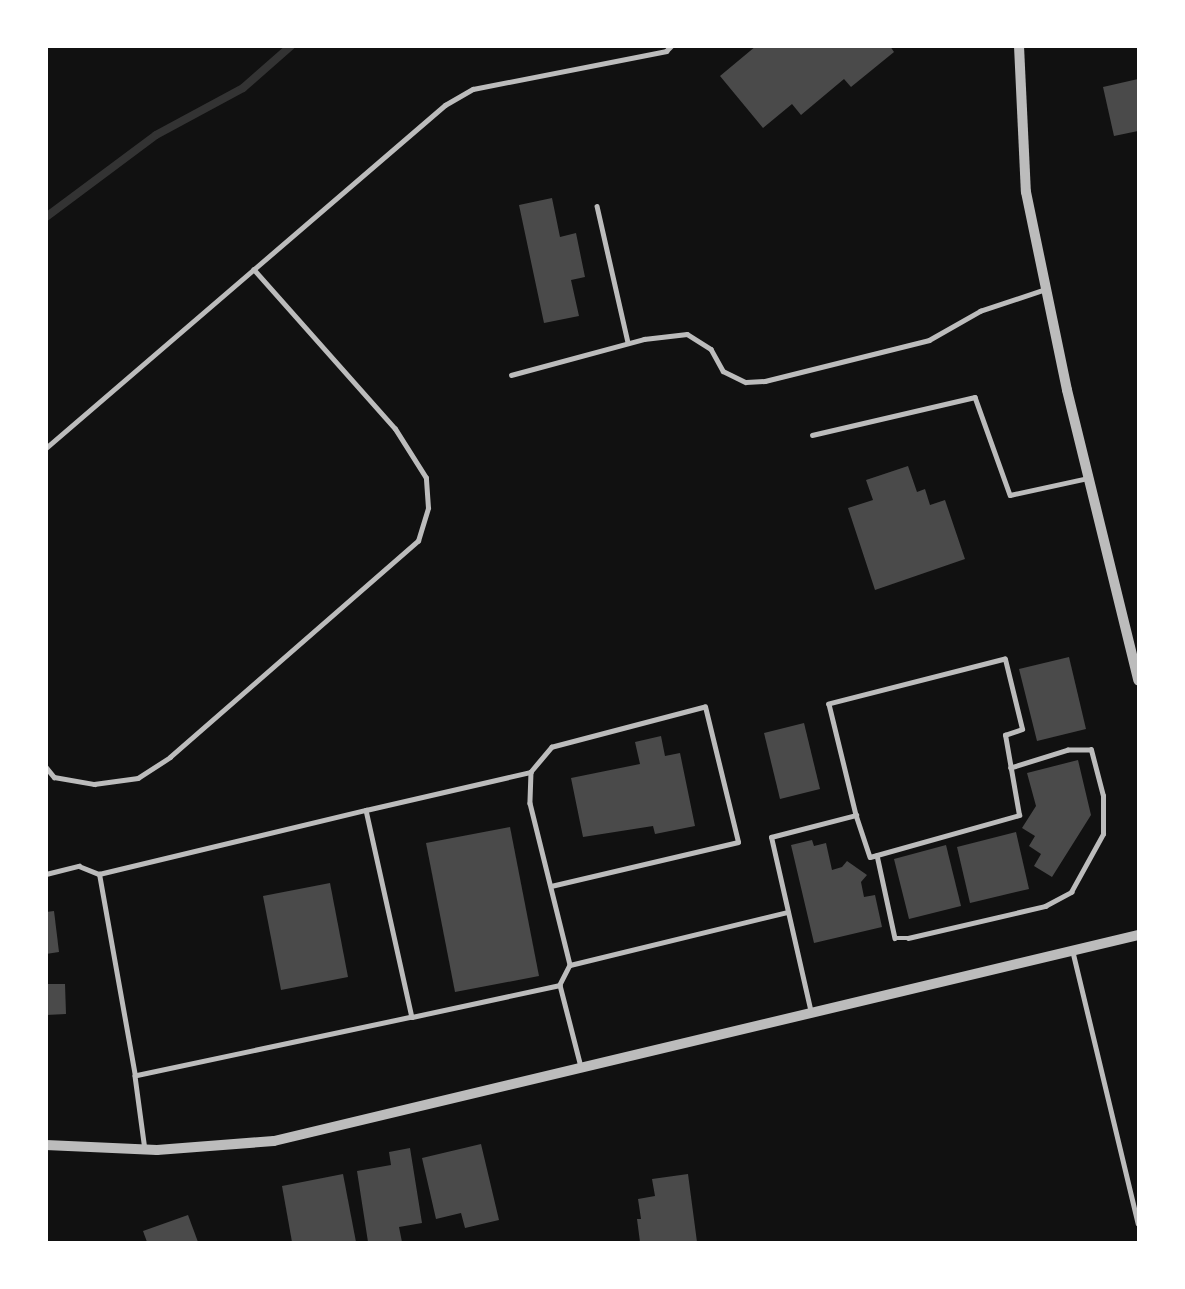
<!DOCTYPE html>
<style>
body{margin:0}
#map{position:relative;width:1185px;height:1289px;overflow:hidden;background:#111;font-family:Roboto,sans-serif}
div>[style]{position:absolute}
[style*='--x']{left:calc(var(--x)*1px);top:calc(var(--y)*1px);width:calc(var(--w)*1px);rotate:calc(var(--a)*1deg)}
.stream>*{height:8px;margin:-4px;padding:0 4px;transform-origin:4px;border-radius:4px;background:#333}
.building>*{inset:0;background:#4a4a4a}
.service>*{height:4.5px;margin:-2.25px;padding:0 2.25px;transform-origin:2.25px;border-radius:2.25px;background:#bcbcbc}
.tertiary>*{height:10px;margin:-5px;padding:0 5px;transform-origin:5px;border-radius:5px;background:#bcbcbc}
span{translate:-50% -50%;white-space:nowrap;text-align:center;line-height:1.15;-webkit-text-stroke:6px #fff;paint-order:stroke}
.frame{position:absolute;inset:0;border:48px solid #fff;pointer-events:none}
</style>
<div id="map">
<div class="stream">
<div style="--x:46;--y:217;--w:137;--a:-36.7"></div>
<div style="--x:156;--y:135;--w:99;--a:-28.4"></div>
<div style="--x:243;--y:88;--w:64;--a:-41.2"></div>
</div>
<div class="building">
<div style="clip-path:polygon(756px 46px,890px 46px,894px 52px,851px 87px,844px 79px,801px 115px,792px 104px,763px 128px,720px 76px)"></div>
<div style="clip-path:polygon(1138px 79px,1138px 131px,1114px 136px,1103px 87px)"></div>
<div style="clip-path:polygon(552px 198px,560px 237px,576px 233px,585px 277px,571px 280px,579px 316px,544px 323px,519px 205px)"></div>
<div style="clip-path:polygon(908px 466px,917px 492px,925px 489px,930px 505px,945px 500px,965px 559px,875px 590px,848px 508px,873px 500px,866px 480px)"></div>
<div style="clip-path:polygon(1069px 657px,1086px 729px,1037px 741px,1019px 669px)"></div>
<div style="clip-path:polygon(804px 723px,820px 789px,780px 799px,764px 733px)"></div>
<div style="clip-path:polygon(661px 736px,665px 756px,680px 753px,695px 826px,655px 834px,653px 826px,583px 837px,571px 778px,640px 764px,635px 742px)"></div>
<div style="clip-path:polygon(1078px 760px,1091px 815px,1052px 877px,1034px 866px,1041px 854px,1029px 846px,1035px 836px,1022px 828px,1036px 806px,1027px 773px)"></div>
<div style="clip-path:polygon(510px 827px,539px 976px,455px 992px,426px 843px)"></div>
<div style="clip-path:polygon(1016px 832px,1029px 889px,970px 903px,957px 847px)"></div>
<div style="clip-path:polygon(812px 840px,814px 846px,826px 843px,832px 870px,842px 867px,847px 861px,867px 875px,861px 882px,864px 897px,875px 895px,882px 927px,814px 943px,791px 845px)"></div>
<div style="clip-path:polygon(946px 845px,961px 906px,909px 919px,894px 859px)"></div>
<div style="clip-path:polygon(330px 883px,348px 977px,281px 990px,263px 896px)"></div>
<div style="clip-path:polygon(54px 911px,59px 952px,46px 954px,46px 912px)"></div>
<div style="clip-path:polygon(46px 984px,65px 984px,66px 1014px,46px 1015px)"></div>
<div style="clip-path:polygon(481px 1144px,499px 1220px,465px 1228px,461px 1213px,436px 1219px,422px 1158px)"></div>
<div style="clip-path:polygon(410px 1148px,422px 1223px,399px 1227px,402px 1242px,368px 1242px,357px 1171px,391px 1165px,389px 1152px)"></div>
<div style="clip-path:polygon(343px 1174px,356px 1242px,292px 1242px,282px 1186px)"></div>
<div style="clip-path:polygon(688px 1174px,697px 1242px,640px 1242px,637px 1219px,641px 1219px,638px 1199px,655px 1196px,652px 1179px)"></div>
<div style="clip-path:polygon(188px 1215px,198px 1242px,147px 1242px,143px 1231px)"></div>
</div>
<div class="service">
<div style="--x:597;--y:206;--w:140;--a:77.2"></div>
<div style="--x:511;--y:375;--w:138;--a:-15.1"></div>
<div style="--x:644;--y:339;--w:43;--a:-6.6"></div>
<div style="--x:687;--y:334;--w:28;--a:32"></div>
<div style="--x:711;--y:349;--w:25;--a:61"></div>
<div style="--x:723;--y:371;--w:25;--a:26"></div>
<div style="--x:746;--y:382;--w:19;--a:-3"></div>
<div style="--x:765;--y:381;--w:169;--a:-14"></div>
<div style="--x:929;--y:340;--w:59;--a:-29.6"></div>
<div style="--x:980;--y:311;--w:70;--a:-18.4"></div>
<div style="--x:812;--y:435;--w:167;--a:-13.1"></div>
<div style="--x:975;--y:397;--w:104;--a:70.3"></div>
<div style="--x:1010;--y:495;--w:80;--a:-12.3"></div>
<div style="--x:46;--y:448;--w:526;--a:-40.68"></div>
<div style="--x:445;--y:105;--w:32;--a:-30"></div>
<div style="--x:473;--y:89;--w:197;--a:-11.1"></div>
<div style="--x:666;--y:51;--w:7;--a:-45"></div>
<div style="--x:46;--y:767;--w:13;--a:51"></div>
<div style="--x:54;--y:777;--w:41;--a:9.9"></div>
<div style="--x:94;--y:784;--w:44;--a:-7.8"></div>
<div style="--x:138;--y:778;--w:38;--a:-33"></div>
<div style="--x:170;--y:757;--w:329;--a:-41.1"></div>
<div style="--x:418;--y:541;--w:34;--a:-73"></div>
<div style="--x:428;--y:508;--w:30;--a:-94"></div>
<div style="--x:426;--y:478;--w:58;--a:-122.3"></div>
<div style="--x:395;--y:429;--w:213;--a:-131.6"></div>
<div style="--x:366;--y:810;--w:169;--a:-13"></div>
<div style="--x:877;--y:855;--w:85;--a:77.8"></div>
<div style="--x:895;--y:938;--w:13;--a:0"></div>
<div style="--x:908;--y:938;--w:141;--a:-13.1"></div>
<div style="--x:1045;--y:906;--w:30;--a:-28"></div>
<div style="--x:1071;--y:892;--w:66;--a:-61.1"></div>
<div style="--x:1103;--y:834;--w:38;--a:-90"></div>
<div style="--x:1103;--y:796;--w:48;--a:-104.6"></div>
<div style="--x:1091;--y:750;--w:23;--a:180"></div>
<div style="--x:1068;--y:750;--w:60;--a:162.5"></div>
<div style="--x:46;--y:874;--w:34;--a:-14"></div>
<div style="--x:79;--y:866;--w:22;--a:22"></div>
<div style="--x:551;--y:886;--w:192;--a:-13.2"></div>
<div style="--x:738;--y:842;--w:139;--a:-103.7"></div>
<div style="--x:705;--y:707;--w:158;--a:165.3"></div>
<div style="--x:552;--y:747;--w:33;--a:130"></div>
<div style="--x:531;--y:772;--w:31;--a:92"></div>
<div style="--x:530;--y:803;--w:167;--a:76.1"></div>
<div style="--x:570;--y:965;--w:22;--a:117"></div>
<div style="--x:560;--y:985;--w:85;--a:75.6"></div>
<div style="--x:1073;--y:952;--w:279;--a:76.5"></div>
<div style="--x:570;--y:965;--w:224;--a:-13.7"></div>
<div style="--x:811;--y:1013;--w:180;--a:-102.8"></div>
<div style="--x:771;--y:837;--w:88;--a:-14.5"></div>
<div style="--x:856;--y:815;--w:44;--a:71.6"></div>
<div style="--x:870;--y:857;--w:155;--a:-15.7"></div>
<div style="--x:1019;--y:815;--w:81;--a:-99.9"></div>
<div style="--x:1005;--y:735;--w:18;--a:-19"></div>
<div style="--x:1022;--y:729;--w:72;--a:-103.7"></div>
<div style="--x:1005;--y:659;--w:182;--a:165.7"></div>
<div style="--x:829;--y:704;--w:114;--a:76.3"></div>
<div style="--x:412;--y:1017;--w:151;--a:-12.2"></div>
<div style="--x:135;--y:1076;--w:205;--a:-100.1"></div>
<div style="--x:99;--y:874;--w:275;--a:-13.5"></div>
<div style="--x:366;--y:810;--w:212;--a:77.5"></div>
<div style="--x:412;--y:1017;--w:283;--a:168"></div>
<div style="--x:135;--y:1076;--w:75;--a:82.3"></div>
</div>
<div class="tertiary">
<div style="--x:1019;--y:46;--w:146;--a:87.3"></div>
<div style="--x:1026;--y:192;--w:202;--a:78.3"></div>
<div style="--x:1067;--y:390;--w:299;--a:76.2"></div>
<div style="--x:46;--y:1145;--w:111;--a:2.6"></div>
<div style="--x:157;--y:1150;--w:117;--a:-4.4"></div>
<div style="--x:274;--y:1141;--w:888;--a:-13.41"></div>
</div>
<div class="frame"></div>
</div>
